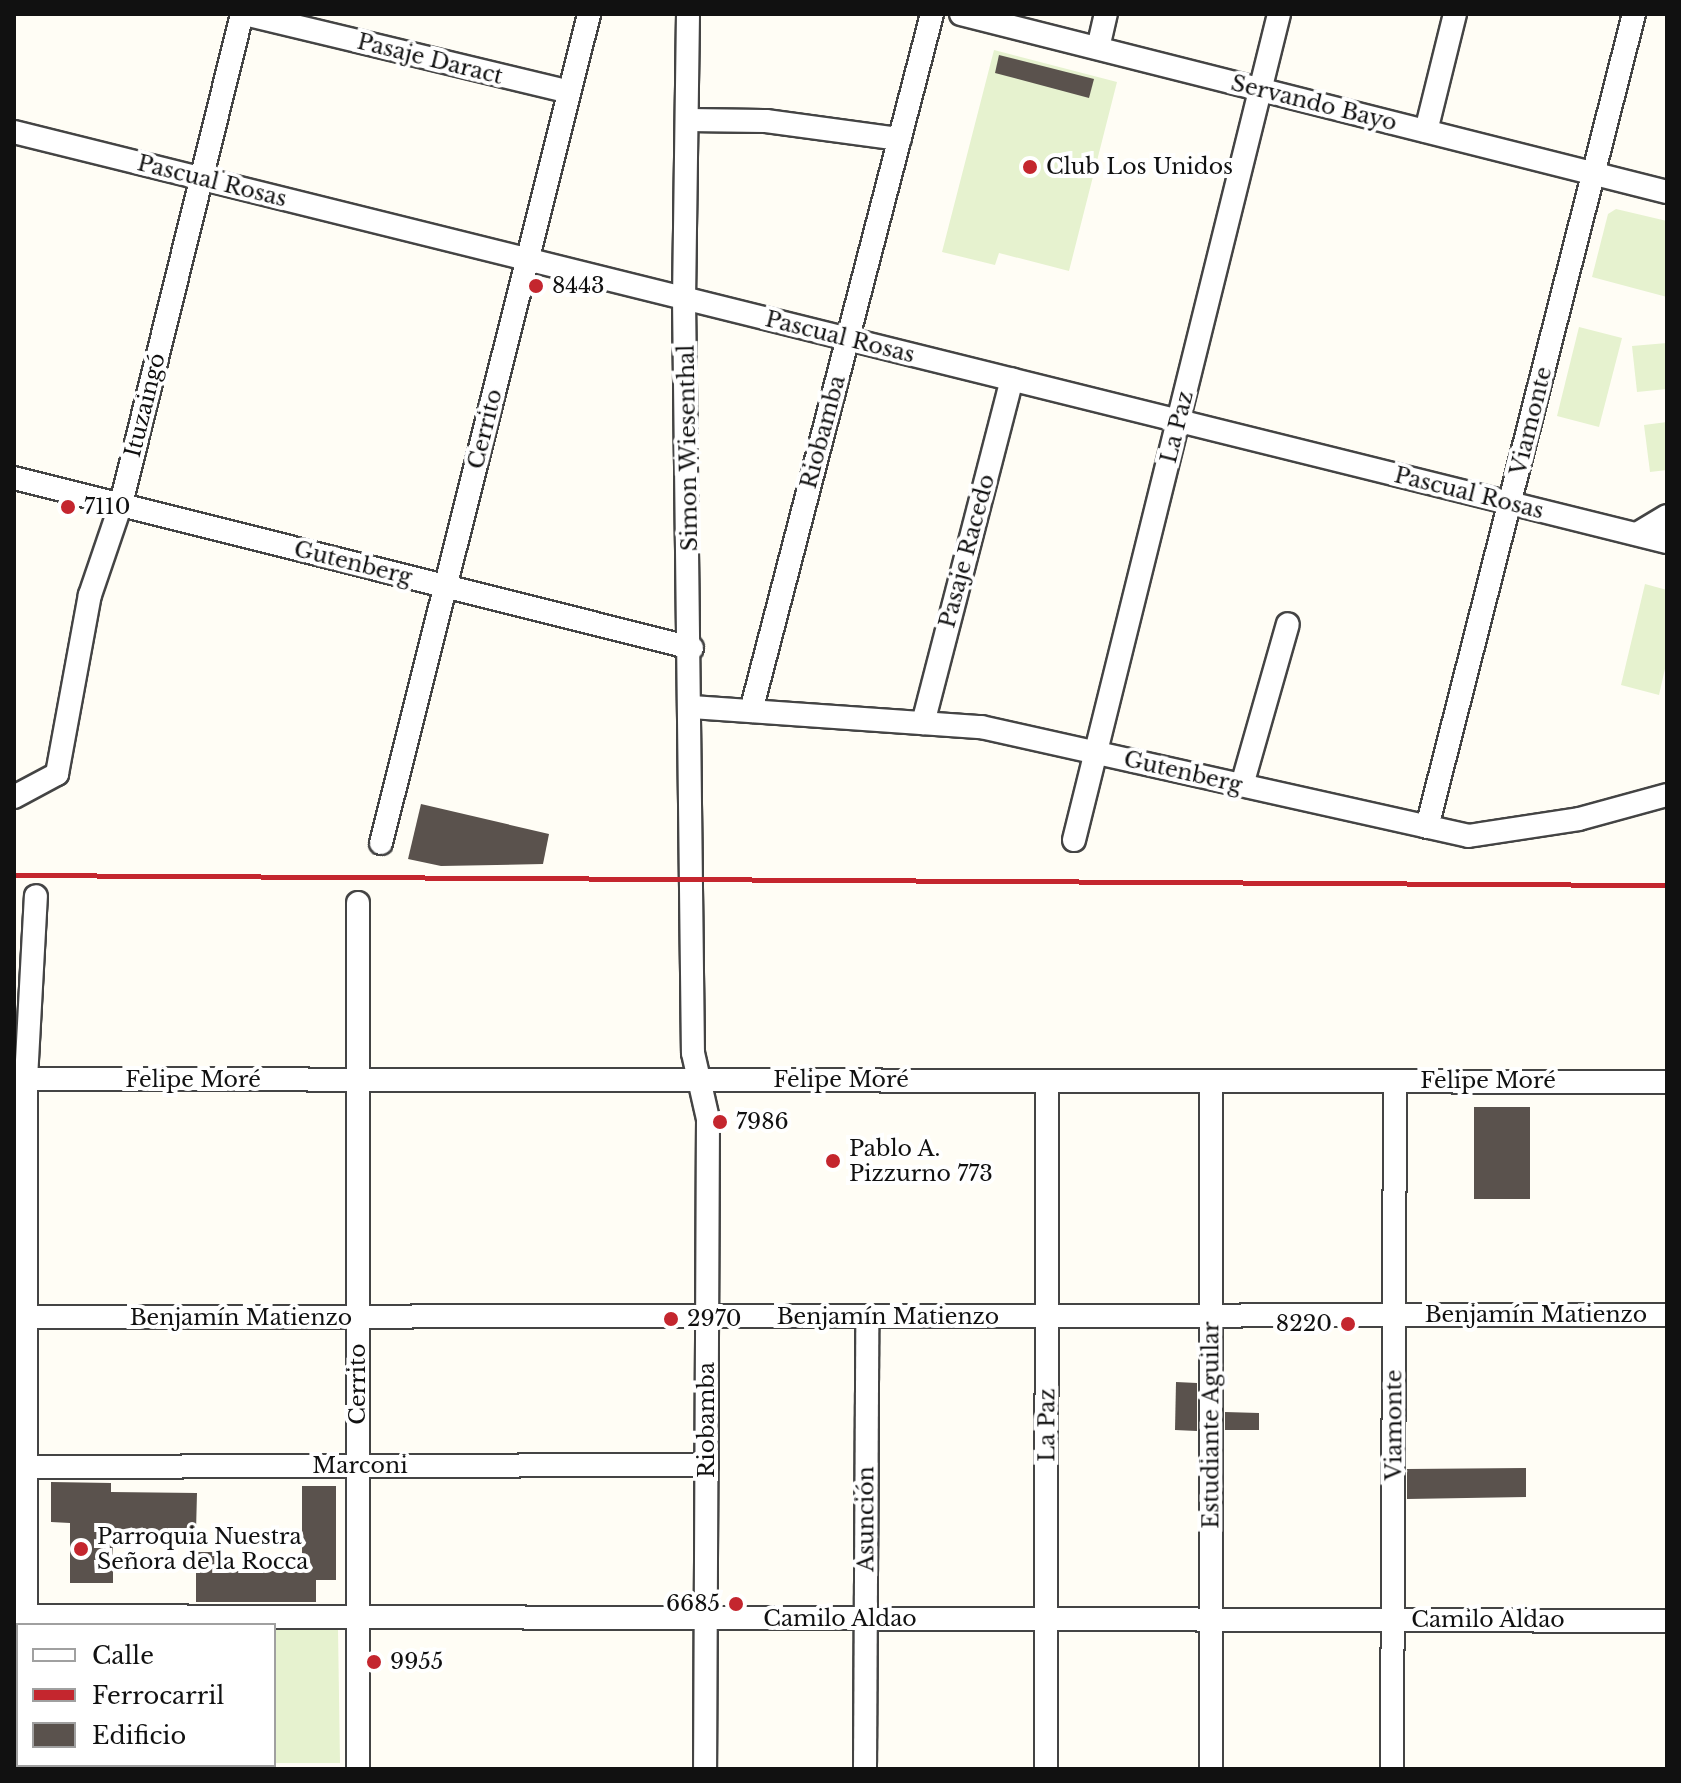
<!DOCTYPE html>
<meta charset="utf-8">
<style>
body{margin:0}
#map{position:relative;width:1681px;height:1783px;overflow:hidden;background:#fffdf5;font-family:"Libre Baskerville",serif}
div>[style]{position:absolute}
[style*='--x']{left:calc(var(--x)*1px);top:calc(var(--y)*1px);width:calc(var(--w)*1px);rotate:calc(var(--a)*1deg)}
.pitch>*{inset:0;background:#e6f2cf}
.building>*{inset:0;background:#5a524d}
.roads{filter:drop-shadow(2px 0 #444) drop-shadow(-2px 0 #444) drop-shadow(0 2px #444) drop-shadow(0 -2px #444)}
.minor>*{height:22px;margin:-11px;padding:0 11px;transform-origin:11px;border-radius:11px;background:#fff}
.rail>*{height:5px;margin:-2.5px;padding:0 2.5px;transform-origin:2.5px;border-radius:2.5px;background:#c4262e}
.dots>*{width:22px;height:22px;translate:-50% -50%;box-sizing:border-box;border:4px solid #fff;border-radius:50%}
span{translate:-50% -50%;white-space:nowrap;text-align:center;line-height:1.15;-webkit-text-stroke:8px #fff;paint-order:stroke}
.street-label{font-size:22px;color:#111}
.poi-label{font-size:22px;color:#111}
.left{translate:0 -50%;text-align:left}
.right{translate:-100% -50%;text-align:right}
.frame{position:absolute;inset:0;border:16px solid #111;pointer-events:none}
.legend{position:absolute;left:16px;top:1623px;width:260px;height:144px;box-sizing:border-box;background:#fff;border:2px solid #a0a0a0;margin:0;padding:10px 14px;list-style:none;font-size:24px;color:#111}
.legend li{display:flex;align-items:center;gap:16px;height:40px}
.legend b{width:40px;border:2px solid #a0a0a0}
</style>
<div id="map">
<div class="pitch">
<div style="clip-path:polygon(994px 50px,1117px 82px,1069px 271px,999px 253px,995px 265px,942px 252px)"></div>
<div style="clip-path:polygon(1616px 209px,1667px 221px,1667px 297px,1592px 277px,1608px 214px)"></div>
<div style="clip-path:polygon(1579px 327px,1622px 338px,1599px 427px,1557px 416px)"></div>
<div style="clip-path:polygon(1667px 343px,1667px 389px,1637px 392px,1632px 346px)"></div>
<div style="clip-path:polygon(1667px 422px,1667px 470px,1650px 472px,1644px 425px)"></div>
<div style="clip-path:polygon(1645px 584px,1667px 590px,1667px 660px,1659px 695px,1621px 685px)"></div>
<div style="clip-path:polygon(338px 1629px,340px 1763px,274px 1763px,274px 1630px)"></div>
</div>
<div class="building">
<div style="clip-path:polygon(999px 55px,1094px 79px,1089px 98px,995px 73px)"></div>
<div style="clip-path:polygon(421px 804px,549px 834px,543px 864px,441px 866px,408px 859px)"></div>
<div style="clip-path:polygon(1474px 1107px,1530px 1107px,1530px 1199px,1474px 1199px)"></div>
<div style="clip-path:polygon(1176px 1382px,1197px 1383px,1197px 1431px,1175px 1430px)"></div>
<div style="clip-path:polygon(1225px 1412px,1259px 1413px,1259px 1430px,1225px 1430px)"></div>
<div style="clip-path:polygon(1526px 1468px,1526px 1497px,1407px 1499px,1407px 1469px)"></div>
<div style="clip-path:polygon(51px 1482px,111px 1483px,111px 1492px,197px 1493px,196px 1532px,113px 1530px,113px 1583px,70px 1583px,70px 1523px,51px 1522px)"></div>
<div style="clip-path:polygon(302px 1486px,336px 1486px,336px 1580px,316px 1580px,316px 1602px,196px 1602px,196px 1552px,218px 1552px,218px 1571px,302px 1571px)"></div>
</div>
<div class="roads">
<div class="minor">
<div style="--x:245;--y:14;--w:333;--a:13.5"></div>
<div style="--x:688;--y:14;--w:284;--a:90.8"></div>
<div style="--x:684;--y:298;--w:755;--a:89.32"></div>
<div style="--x:693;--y:1053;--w:68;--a:77.2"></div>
<div style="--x:708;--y:1119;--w:650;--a:90.26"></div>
<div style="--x:961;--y:14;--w:728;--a:14.15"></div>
<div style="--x:1098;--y:48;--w:35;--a:-77"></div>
<div style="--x:688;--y:120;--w:78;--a:0.7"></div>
<div style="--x:766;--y:121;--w:135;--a:7.7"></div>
<div style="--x:1426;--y:131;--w:121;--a:-76.1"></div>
<div style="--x:14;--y:132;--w:1703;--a:13.93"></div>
<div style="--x:14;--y:478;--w:699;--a:14.08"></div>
<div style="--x:1637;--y:534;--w:35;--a:-31"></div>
<div style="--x:692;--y:707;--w:290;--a:4"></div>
<div style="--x:981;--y:727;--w:499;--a:12.6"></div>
<div style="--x:1468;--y:836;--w:112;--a:-8.7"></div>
<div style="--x:1579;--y:819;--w:91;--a:-15.3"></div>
<div style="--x:751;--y:711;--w:720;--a:-75.44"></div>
<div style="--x:923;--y:723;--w:355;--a:-75.5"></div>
<div style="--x:1242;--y:785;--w:167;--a:-74.1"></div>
<div style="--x:14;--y:797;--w:49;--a:-28.1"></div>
<div style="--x:57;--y:774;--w:182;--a:-79.6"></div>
<div style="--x:90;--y:595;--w:96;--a:-71.2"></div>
<div style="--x:121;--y:504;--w:505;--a:-76.13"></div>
<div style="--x:1427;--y:827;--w:839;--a:-75.72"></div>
<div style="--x:1074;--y:840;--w:851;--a:-76.06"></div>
<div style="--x:381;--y:843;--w:855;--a:-75.91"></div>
<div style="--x:358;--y:903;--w:866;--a:90"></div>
<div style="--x:14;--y:1079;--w:1653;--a:0.1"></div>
<div style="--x:14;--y:1317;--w:1653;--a:-0.07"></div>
<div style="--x:14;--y:1467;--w:693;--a:-0.17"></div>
<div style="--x:14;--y:1616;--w:1653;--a:0.17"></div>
<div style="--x:26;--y:1625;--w:546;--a:-90"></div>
<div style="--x:26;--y:1079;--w:183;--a:-86.9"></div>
<div style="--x:25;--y:1769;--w:4;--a:-90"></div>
<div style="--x:865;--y:1769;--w:452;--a:-89.7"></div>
<div style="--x:1046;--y:1769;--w:688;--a:-89.92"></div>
<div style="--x:1211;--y:1769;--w:688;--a:-90"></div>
<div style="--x:1392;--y:1769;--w:688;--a:-89.75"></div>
</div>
</div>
<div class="rail">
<div style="--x:14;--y:875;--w:1653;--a:0.35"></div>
</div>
<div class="dots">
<div style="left:1030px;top:167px;background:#c4262e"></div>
<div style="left:536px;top:286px;background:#c4262e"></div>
<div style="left:68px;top:507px;background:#c4262e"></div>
<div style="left:720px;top:1122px;background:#c4262e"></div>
<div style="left:833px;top:1161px;background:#c4262e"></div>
<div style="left:671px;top:1319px;background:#c4262e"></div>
<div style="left:1348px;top:1324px;background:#c4262e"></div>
<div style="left:81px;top:1549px;background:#c4262e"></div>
<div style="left:736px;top:1604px;background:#c4262e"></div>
<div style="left:374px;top:1662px;background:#c4262e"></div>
</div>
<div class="street-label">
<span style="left:430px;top:59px;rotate:14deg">Pasaje Daract</span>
<span style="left:1314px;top:103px;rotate:14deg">Servando Bayo</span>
<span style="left:212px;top:181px;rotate:14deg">Pascual Rosas</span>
<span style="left:840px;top:337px;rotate:14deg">Pascual Rosas</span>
<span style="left:145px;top:405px;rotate:-76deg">Ituzaingó</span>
<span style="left:1531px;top:421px;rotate:-76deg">Viamonte</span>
<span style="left:1177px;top:427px;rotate:-76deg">La Paz</span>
<span style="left:485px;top:429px;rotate:-76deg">Cerrito</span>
<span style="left:823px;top:432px;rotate:-75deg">Riobamba</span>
<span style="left:688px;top:448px;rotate:-91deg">Simon Wiesenthal</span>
<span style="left:1469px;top:493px;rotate:14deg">Pascual Rosas</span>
<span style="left:967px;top:551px;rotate:-75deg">Pasaje Racedo</span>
<span style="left:353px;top:563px;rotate:14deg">Gutenberg</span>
<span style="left:1183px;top:772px;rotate:13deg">Gutenberg</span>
<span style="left:193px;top:1080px">Felipe Moré</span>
<span style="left:841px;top:1080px">Felipe Moré</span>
<span style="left:1488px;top:1081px">Felipe Moré</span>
<span style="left:1536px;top:1315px">Benjamín Matienzo</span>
<span style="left:888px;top:1317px">Benjamín Matienzo</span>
<span style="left:241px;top:1318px">Benjamín Matienzo</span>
<span style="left:358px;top:1384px;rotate:-90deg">Cerrito</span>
<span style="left:707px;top:1420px;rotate:-90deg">Riobamba</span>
<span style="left:1047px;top:1425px;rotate:-90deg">La Paz</span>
<span style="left:1211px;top:1425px;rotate:-90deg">Estudiante Aguilar</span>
<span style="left:1394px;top:1425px;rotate:-90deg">Viamonte</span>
<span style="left:360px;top:1466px">Marconi</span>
<span style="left:866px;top:1519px;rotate:-90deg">Asunción</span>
<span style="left:840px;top:1619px">Camilo Aldao</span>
<span style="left:1488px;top:1620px">Camilo Aldao</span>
</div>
<div class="poi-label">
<span class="left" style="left:1046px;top:167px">Club Los Unidos</span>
<span class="left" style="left:552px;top:286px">8443</span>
<span class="left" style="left:84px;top:507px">7110</span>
<span class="left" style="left:736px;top:1122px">7986</span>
<span class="left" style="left:849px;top:1161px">Pablo A.<br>Pizzurno 773</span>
<span class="left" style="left:687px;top:1319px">2970</span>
<span class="right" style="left:1332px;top:1324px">8220</span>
<span class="left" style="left:97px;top:1549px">Parroquia Nuestra<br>Señora de la Rocca</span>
<span class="right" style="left:720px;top:1604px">6685</span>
<span class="left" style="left:390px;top:1662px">9955</span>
</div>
<div class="frame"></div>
<ul class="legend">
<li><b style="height:10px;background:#fff"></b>Calle</li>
<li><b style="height:10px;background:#c4262e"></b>Ferrocarril</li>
<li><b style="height:22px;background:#5a524d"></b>Edificio</li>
</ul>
</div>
